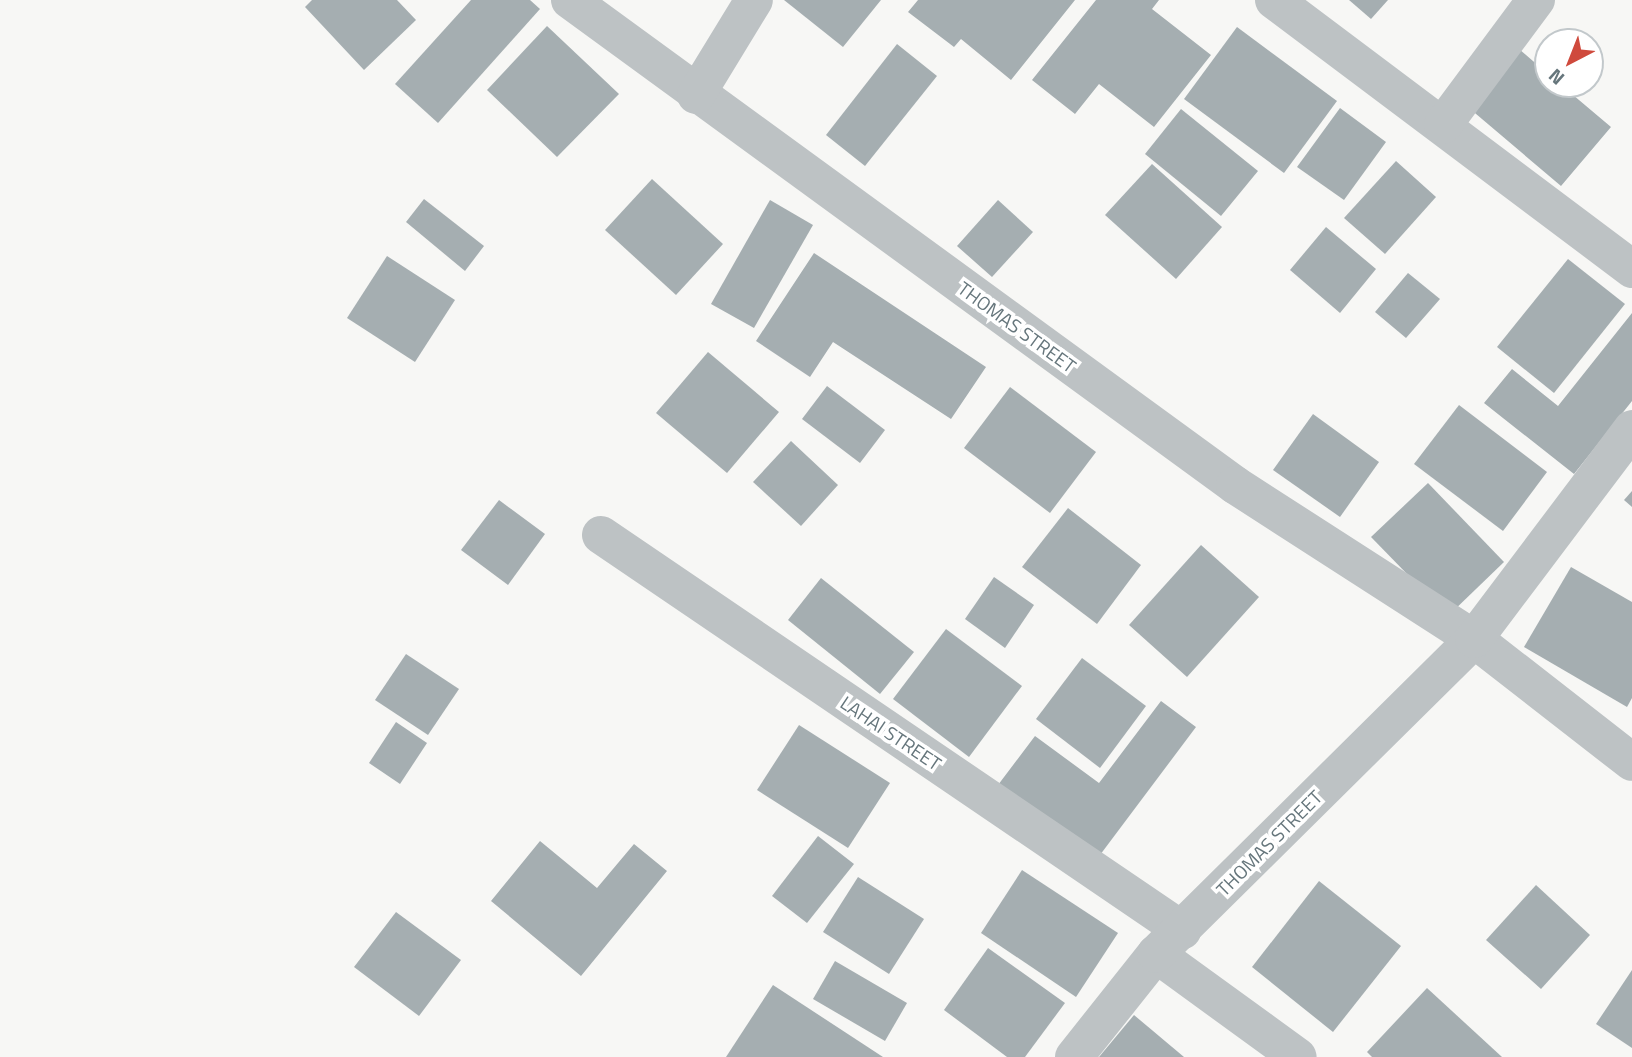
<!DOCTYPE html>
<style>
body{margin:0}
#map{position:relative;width:1632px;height:1057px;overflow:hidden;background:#f7f7f5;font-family:"Titillium Web",sans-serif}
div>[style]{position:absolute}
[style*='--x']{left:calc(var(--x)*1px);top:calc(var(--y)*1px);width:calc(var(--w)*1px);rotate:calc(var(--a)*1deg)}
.building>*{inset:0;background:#a5aeb1}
.street>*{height:38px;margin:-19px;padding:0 19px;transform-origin:19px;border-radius:19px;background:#bdc2c4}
span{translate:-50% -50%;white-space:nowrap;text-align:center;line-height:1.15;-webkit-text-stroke:7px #fff;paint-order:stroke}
.street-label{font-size:19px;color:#66767c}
.north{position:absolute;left:1534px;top:28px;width:70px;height:70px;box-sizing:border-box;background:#fff;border:2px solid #c2c8cb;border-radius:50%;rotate:222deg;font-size:19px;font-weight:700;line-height:28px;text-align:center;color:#66767c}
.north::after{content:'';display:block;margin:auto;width:24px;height:32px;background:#cf4a3d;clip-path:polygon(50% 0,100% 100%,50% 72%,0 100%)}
</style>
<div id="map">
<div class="building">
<div style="clip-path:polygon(312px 0,397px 0,416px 20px,364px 70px,305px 7px)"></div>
<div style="clip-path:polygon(471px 0,530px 0,540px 9px,438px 123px,395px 84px)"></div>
<div style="clip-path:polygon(784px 0,881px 0,843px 47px)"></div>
<div style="clip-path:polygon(918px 0,1075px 0,1011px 80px,961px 39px,954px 47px,908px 12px)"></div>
<div style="clip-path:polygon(1096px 0,1159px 0,1152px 9px,1211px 55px,1154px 127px,1099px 84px,1075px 114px,1032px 80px)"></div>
<div style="clip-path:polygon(1349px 0,1388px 0,1371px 19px)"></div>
<div style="clip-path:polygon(547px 26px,619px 94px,557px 157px,487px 90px)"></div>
<div style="clip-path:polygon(1237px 27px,1337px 101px,1284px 173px,1184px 99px)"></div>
<div style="clip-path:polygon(897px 44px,937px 76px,865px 166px,826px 135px)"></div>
<div style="clip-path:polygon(1519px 49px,1548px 74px,1548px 84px,1560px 84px,1611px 127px,1561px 186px,1469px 108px)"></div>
<div style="clip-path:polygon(1340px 108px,1386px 142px,1344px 200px,1297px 167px)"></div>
<div style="clip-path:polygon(1181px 109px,1258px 171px,1221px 216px,1145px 154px)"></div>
<div style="clip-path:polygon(1396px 161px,1436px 197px,1385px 254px,1344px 218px)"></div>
<div style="clip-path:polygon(1152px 164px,1222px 227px,1176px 279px,1105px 215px)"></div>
<div style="clip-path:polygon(652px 179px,723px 244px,676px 295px,605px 230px)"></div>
<div style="clip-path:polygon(424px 199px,484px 246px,465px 271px,406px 222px)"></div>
<div style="clip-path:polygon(770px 200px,813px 225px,754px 328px,711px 304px)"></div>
<div style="clip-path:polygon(998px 200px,1033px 232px,992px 277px,957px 246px)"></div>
<div style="clip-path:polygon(1326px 227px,1376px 269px,1340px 313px,1290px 270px)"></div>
<div style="clip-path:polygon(814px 253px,986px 367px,951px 419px,833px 342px,810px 377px,756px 341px)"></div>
<div style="clip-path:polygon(387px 256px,455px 300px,415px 362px,347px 318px)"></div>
<div style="clip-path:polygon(1568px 259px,1625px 304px,1554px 393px,1497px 347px)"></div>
<div style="clip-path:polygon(1408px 273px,1440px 299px,1406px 338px,1375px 312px)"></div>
<div style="clip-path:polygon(1632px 313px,1632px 401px,1574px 474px,1484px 403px,1512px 369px,1558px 406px)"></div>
<div style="clip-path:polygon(708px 352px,779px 412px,727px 473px,656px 413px)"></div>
<div style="clip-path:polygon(827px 386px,885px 430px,860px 463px,802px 419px)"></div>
<div style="clip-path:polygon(1010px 387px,1096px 452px,1050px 513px,964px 448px)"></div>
<div style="clip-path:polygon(1459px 405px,1547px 472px,1503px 531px,1414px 464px)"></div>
<div style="clip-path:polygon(1313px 414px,1379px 462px,1340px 517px,1273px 470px)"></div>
<div style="clip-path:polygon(791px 441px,838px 485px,801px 526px,753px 482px)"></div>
<div style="clip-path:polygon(1428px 483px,1504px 562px,1448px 616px,1371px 537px)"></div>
<div style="clip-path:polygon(1632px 491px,1632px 507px,1624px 500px)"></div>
<div style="clip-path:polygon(499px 500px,545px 534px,508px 585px,461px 550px)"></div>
<div style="clip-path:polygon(1068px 508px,1141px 565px,1097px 624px,1022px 567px)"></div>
<div style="clip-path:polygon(1201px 545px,1259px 597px,1187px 677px,1129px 625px)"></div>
<div style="clip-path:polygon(1571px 567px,1632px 602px,1632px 698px,1627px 707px,1524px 647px)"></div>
<div style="clip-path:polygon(994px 577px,1034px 605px,1005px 648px,965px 619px)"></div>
<div style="clip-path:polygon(821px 578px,914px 652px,880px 694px,788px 620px)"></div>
<div style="clip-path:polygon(946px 629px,1022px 686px,969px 757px,893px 699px)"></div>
<div style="clip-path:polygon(406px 654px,459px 689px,428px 735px,375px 700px)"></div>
<div style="clip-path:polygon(1082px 658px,1146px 706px,1100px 768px,1036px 719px)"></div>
<div style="clip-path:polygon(1161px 701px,1196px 727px,1097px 859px,998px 785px,1035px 736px,1099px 783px)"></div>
<div style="clip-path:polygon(396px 722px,427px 743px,400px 784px,369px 763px)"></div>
<div style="clip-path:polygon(799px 725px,890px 783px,848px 848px,757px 790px)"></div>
<div style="clip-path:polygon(818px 836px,854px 864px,807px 923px,772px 896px)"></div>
<div style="clip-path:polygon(540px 841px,597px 888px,634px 844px,667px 871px,581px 976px,491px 901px)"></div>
<div style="clip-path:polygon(1022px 870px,1118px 933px,1076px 997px,981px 933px)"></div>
<div style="clip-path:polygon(858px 877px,924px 919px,889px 974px,823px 932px)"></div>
<div style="clip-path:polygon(1319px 881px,1401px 946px,1333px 1032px,1252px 967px)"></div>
<div style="clip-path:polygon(1536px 885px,1590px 935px,1541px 989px,1486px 940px)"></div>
<div style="clip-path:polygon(396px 912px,461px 960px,419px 1016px,354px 967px)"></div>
<div style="clip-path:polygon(988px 948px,1065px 1003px,1025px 1057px,1007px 1057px,944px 1010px)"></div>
<div style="clip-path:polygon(835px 961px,907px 1003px,885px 1041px,813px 999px)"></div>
<div style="clip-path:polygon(1632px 970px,1632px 1048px,1596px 1024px)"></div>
<div style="clip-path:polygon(773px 985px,883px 1057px,726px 1057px)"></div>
<div style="clip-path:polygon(1427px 988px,1502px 1057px,1372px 1057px,1367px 1052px)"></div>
<div style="clip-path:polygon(1134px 1015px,1184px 1057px,1099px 1057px)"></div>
</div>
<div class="street">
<div style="--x:570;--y:0;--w:823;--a:36.1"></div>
<div style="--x:1235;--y:485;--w:284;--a:32.8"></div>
<div style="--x:1474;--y:639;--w:200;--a:37.9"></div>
<div style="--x:1274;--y:0;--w:448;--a:36.9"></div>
<div style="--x:696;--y:95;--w:111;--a:-58.6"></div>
<div style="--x:1443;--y:125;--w:156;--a:-53.4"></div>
<div style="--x:601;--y:535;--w:703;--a:34.21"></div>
<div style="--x:1156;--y:954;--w:175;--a:36"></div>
<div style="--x:1074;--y:1057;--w:132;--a:-51.5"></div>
<div style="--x:1156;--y:954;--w:448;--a:-44.7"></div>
<div style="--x:1474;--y:639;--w:263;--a:-53"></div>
</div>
<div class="street-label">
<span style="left:1017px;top:327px;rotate:36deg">THOMAS STREET</span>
<span style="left:891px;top:733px;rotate:34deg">LAHAI STREET</span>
<span style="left:1269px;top:843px;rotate:-45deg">THOMAS STREET</span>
</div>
<div class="north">N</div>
</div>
